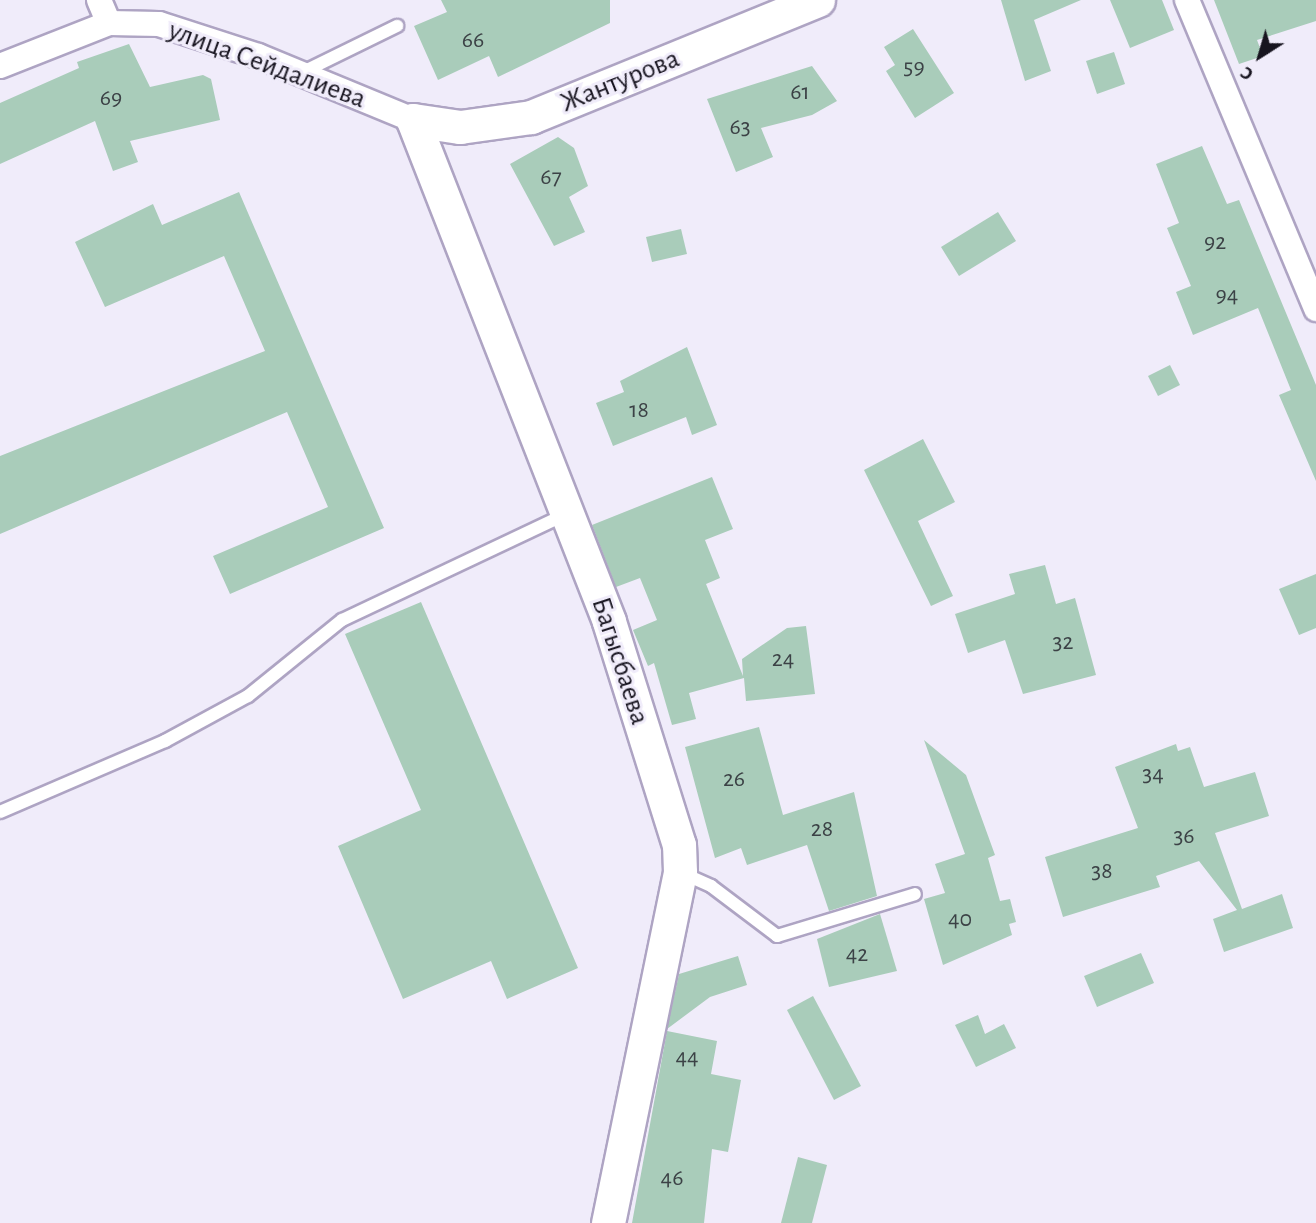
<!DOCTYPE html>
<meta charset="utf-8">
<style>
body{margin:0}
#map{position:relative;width:1316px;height:1223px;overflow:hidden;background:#f0ecfa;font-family:"Alegreya Sans",sans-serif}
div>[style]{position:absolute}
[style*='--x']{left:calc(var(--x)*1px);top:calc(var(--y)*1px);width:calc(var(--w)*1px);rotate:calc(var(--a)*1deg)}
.building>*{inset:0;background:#a9ccba}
.roads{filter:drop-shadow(2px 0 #aea4c3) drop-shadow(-2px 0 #aea4c3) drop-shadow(0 2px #aea4c3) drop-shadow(0 -2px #aea4c3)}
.lane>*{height:12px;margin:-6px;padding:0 6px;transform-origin:6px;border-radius:6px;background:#fff}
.street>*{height:24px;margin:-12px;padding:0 12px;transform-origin:12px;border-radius:12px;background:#fff}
.secondary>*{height:33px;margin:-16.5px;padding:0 16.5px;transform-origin:16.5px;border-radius:16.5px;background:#fff}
span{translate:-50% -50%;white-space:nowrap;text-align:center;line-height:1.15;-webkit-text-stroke:6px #f0ecfa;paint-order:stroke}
.number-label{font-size:24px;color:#3c4246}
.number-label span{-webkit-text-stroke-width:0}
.street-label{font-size:28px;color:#17141f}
.north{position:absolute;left:1225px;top:21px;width:70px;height:70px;-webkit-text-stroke:5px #f0ecfa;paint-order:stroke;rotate:217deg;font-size:19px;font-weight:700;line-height:28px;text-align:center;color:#17141f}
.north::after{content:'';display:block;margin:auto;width:24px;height:32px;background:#17141f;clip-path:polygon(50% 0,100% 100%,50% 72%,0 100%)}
</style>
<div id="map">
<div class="building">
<div style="clip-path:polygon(441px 0,610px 0,610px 23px,498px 77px,489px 56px,438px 80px,414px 26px,447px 12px)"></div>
<div style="clip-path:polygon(1001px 0,1081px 0,1034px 20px,1051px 71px,1025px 81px)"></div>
<div style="clip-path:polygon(1110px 0,1162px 0,1174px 30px,1130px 48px)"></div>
<div style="clip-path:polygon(1214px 0,1316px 0,1316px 21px,1257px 40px,1263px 56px,1239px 64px)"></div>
<div style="clip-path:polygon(913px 29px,954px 93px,915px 118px,886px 71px,895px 65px,884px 47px)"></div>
<div style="clip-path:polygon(129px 44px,150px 87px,203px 75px,211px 79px,220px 120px,130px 141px,138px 162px,113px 171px,95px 121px,0 164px,0 103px,79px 68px,77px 62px)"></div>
<div style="clip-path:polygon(1114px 52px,1125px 84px,1097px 94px,1086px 61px)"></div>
<div style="clip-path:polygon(812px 66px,837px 101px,812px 115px,761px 128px,773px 157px,736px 172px,707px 99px)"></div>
<div style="clip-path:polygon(558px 137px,574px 148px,588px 186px,569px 197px,585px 232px,554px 246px,510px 164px)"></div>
<div style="clip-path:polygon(1202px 146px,1227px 204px,1239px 200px,1316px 385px,1316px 481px,1279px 395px,1291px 390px,1258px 308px,1193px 335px,1176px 292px,1191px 286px,1167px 228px,1179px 223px,1156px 164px)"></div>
<div style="clip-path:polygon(239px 192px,384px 528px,230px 594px,213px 556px,328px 507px,287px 412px,0 534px,0 456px,265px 351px,224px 256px,105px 307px,75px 242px,153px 204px,162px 225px)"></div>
<div style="clip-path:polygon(998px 212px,1016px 241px,959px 276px,941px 247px)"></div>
<div style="clip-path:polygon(681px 229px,687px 254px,652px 262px,646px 237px)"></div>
<div style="clip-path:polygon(687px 347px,717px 425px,692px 435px,686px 417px,613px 446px,596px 403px,624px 392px,620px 381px)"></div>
<div style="clip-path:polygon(1170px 365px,1180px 385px,1158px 396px,1148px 376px)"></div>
<div style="clip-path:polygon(923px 439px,955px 502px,918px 521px,953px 596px,931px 606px,864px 470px)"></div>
<div style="clip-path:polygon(712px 477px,733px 529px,705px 540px,720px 578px,706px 584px,743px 676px,742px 659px,787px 628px,806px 626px,815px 694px,746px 701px,744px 678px,689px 693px,696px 719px,672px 725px,654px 663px,648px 666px,633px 630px,657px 620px,640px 578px,616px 587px,592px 525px)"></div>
<div style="clip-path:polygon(1045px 565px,1056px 604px,1075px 598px,1096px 675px,1023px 694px,1005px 640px,968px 653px,955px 614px,1015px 594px,1009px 574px)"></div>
<div style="clip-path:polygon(1316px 574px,1316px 628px,1299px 635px,1279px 589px)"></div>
<div style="clip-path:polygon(421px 602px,578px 968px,507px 999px,491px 961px,403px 999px,338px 846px,421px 810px,345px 634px)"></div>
<div style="clip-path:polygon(759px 727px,783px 815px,854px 792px,877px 896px,829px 911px,807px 845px,747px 865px,741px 848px,715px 858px,685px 747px)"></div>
<div style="clip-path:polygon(924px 740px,966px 775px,995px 855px,988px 858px,1000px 901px,1010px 899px,1016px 922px,1009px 924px,1012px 935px,943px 965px,924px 899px,945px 893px,935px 864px,965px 854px)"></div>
<div style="clip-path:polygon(1176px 744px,1178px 751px,1190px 747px,1204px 787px,1255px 772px,1269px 816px,1215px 833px,1242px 909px,1282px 894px,1293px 928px,1224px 952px,1213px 919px,1237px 910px,1199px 861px,1156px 876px,1160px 887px,1063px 917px,1045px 857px,1138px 828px,1115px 767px)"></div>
<div style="clip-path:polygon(880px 914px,897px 971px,829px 987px,817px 939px)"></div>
<div style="clip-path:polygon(1141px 953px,1154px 983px,1097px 1007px,1084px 976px)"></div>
<div style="clip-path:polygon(738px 956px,747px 985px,710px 997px,667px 1029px,679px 974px)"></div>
<div style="clip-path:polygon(813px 996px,861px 1086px,834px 1100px,787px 1010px)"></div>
<div style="clip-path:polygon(978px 1015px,985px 1034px,1004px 1024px,1016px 1048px,976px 1067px,955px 1025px)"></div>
<div style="clip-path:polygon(667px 1031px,717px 1041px,711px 1074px,741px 1080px,728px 1152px,712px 1149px,704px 1223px,632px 1223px)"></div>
<div style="clip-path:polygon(798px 1157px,827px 1165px,812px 1223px,781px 1223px)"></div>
</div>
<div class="roads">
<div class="lane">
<div style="--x:303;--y:72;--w:105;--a:-26.1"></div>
<div style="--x:0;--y:812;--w:180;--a:-23.3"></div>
<div style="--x:165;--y:741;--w:94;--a:-28.5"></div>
<div style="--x:248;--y:696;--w:121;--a:-39"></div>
<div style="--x:342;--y:620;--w:248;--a:-25.3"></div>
<div style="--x:682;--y:873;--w:32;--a:24"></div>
<div style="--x:711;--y:886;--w:83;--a:37.1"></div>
<div style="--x:777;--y:936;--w:144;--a:-16.9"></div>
</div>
<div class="street">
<div style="--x:99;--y:0;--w:25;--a:67"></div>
<div style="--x:1187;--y:0;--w:335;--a:67.3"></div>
<div style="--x:0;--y:66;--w:117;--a:-21.5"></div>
<div style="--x:109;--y:23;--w:50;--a:1.1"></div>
<div style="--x:159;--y:24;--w:104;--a:17.9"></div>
<div style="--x:258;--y:56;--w:168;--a:22.4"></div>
</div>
<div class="secondary">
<div style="--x:608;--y:1223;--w:358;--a:-78.4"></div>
<div style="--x:680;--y:872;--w:27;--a:-92"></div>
<div style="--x:679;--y:845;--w:235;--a:-107.4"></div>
<div style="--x:609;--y:621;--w:538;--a:-111.37"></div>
<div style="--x:413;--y:120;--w:48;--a:8.5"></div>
<div style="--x:460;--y:127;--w:72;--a:-8"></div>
<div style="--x:531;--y:117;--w:310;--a:-22.2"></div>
</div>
</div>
<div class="number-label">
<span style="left:473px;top:41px">66</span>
<span style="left:914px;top:68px">59</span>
<span style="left:800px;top:93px">61</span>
<span style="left:111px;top:99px">69</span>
<span style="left:740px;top:128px">63</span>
<span style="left:551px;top:178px">67</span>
<span style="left:1215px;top:243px">92</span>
<span style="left:1227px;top:296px">94</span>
<span style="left:639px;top:411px">18</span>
<span style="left:1063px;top:643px">32</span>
<span style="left:783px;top:660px">24</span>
<span style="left:1153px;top:775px">34</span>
<span style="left:734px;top:780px">26</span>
<span style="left:822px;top:830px">28</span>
<span style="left:1184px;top:837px">36</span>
<span style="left:1102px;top:872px">38</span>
<span style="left:960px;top:920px">40</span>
<span style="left:857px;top:955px">42</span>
<span style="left:687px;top:1058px">44</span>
<span style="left:672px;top:1179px">46</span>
</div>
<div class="street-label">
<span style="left:267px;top:65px;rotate:20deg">улица Сейдалиева</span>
<span style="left:620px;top:81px;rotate:-22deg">Жантурова</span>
<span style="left:620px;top:661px;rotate:72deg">Багысбаева</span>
</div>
<div class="north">С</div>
</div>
